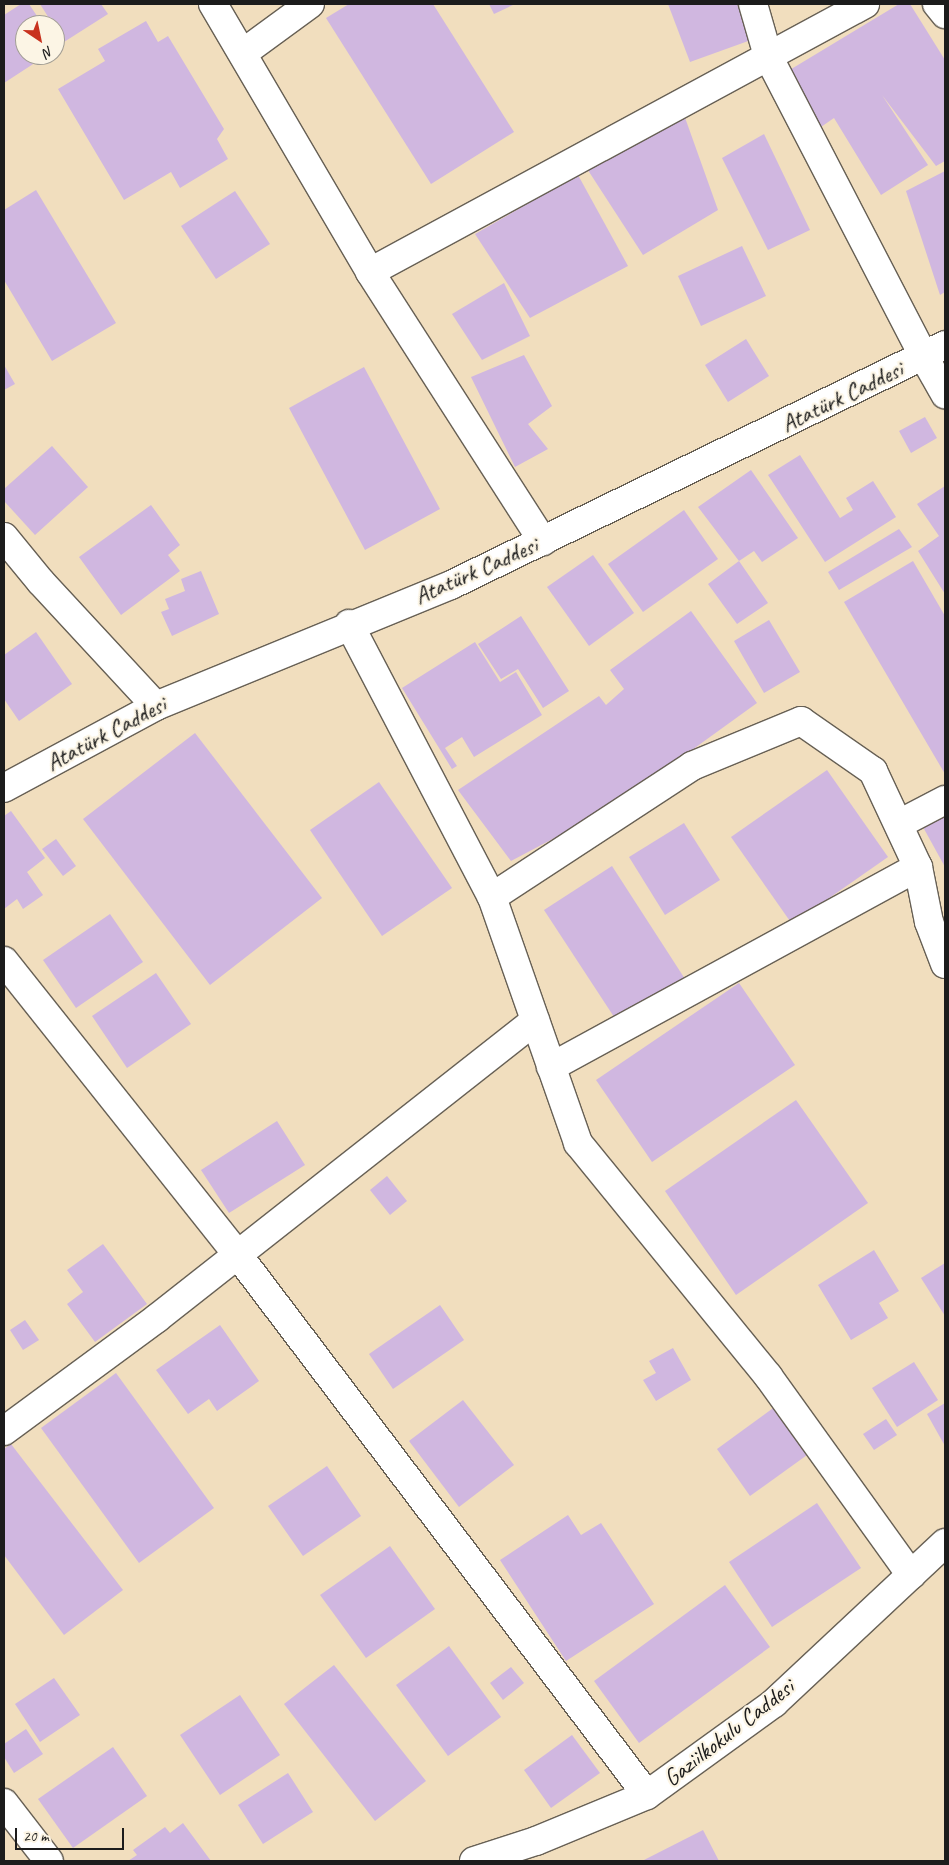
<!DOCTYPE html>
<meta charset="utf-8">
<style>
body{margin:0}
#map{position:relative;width:949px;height:1865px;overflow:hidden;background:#f1debe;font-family:Caveat,sans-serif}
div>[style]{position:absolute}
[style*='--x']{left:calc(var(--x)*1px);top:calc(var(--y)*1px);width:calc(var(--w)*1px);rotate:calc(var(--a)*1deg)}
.building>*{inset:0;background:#d0b7e0}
.roads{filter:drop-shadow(1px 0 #676055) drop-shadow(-1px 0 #676055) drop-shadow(0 1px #676055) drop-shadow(0 -1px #676055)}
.minor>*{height:28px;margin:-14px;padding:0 14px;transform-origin:14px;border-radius:14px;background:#fff}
.tertiary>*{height:28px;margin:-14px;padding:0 14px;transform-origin:14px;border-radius:14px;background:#fff}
span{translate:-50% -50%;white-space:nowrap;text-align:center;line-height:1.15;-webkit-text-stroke:4.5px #fcf5e5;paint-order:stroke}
.street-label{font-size:24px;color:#1c1c1c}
.frame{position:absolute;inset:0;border:5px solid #1c1c1c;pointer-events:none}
.north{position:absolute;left:15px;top:15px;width:50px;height:50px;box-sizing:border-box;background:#fcf5e5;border:1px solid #a29e95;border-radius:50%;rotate:146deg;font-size:14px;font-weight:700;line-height:20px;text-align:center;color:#1c1c1c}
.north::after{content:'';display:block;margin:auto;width:18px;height:22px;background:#c8321e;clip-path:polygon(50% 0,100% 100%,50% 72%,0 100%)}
.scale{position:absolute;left:15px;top:1828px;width:109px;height:22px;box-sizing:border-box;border:2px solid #1c1c1c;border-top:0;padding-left:6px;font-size:15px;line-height:18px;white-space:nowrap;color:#1c1c1c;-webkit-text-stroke:4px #fcf5e5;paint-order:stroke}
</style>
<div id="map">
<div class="building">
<div style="clip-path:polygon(21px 4px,29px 4px,43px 25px,25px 25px,25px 55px,47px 55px,4px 83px,4px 15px)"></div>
<div style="clip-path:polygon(40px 4px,101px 4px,108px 14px,64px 42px)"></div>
<div style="clip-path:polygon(349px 4px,433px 4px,514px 132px,431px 184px,326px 18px)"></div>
<div style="clip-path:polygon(489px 4px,515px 4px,494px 14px)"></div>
<div style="clip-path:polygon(668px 4px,737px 4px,751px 40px,690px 62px)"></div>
<div style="clip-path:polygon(899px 4px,910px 4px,945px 60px,945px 161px,936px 166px,882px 95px,928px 165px,881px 195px,834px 118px,818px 129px,788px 71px)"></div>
<div style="clip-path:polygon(146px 21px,158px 42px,168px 36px,224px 129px,217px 139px,228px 159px,180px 188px,171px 172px,124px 200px,58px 89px,105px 61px,98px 49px)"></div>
<div style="clip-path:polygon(683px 112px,718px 210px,643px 255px,582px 161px)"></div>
<div style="clip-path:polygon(764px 134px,810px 230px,768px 250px,722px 158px)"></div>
<div style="clip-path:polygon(945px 171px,945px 292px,940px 295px,906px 191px)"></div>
<div style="clip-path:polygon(578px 175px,628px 266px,530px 318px,475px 234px)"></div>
<div style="clip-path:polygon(36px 190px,116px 323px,52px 361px,4px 280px,4px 210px)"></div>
<div style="clip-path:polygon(235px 191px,270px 244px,216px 279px,181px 226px)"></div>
<div style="clip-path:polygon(742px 246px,766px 296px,701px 326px,678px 276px)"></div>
<div style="clip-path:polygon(504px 283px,530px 336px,482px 360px,452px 314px)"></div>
<div style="clip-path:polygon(746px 339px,769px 376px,728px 402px,705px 365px)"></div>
<div style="clip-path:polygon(524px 355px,552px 406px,528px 424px,548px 449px,515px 467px,471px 377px)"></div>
<div style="clip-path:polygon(4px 365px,15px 384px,4px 390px)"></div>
<div style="clip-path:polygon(364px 367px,440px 509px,365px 550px,289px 408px)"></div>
<div style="clip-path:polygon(925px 417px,937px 438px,911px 453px,899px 431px)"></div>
<div style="clip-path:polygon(52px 446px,88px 487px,35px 535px,4px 501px,4px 489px)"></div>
<div style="clip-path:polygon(800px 455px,840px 518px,853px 510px,846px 498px,873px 481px,896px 517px,825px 562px,768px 475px)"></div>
<div style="clip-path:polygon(751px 470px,798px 538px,762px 562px,754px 551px,739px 561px,768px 603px,737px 624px,708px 584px,739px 561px,698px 507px)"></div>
<div style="clip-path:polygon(945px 486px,945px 594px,918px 551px,939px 536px,917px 504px)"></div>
<div style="clip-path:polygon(151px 505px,180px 545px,168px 555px,180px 571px,121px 615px,79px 557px)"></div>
<div style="clip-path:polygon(684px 510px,718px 559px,643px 612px,608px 564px)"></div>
<div style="clip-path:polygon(899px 529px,912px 547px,839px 590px,828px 572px)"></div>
<div style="clip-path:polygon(593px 555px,634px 613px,589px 646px,547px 587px)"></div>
<div style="clip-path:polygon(913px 561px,945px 616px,945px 774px,844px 602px)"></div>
<div style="clip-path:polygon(201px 571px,219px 614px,172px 636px,161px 612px,169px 609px,165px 599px,185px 591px,181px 579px)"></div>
<div style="clip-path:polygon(691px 611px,757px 703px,613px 807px,511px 861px,458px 790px,599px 696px,606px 705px,624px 689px,610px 670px)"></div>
<div style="clip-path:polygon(521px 616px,569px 691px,543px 708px,518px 669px,501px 679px,478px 644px)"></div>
<div style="clip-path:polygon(769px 620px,800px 672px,764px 693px,734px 641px)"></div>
<div style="clip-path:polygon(36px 632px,72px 684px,19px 721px,4px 699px,4px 655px)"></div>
<div style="clip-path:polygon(475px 642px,500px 682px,516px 672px,542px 715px,474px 757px,462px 737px,445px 748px,457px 766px,452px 769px,402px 688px)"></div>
<div style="clip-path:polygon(195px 733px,322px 898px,210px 985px,83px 819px)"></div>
<div style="clip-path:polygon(827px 770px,888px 857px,792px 924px,731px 837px)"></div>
<div style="clip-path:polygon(379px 782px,452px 888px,382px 936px,310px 830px)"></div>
<div style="clip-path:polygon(11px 811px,45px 858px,27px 872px,43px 895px,23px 909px,17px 899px,4px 909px,4px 816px)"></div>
<div style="clip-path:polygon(945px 815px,945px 867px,923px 827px)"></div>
<div style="clip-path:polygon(684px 823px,720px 880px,665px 915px,629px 857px)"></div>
<div style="clip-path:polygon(56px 839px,76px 866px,63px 876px,42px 849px)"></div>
<div style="clip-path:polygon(612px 866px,685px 979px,618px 1023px,544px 910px)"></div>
<div style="clip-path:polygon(110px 914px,143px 962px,76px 1008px,43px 960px)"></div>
<div style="clip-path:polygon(156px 973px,191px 1024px,127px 1068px,92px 1016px)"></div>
<div style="clip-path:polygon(739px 983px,795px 1065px,652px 1162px,596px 1080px)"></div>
<div style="clip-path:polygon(796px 1100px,868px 1203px,736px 1295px,665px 1191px)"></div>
<div style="clip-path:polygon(277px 1121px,305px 1165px,229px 1213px,201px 1170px)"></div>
<div style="clip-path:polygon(387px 1176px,407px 1201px,390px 1215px,370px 1190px)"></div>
<div style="clip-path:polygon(103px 1244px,147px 1304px,95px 1342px,67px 1304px,83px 1292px,67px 1270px)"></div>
<div style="clip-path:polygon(874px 1250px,899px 1291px,879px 1303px,888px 1318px,851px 1340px,818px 1285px)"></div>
<div style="clip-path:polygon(945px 1263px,945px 1316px,921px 1278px)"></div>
<div style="clip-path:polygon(440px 1305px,464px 1340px,393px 1389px,369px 1354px)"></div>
<div style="clip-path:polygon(25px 1320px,39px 1340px,23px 1350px,10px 1330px)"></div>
<div style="clip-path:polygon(220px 1325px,259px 1381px,217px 1411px,209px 1399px,188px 1414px,156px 1370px)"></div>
<div style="clip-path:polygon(673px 1348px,691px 1380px,656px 1401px,643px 1380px,656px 1373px,649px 1361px)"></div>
<div style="clip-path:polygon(914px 1362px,938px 1400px,897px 1427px,872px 1388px)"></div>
<div style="clip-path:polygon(116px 1373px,214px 1508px,139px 1563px,41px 1428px)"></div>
<div style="clip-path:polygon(463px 1400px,514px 1465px,459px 1507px,409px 1441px)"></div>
<div style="clip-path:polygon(780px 1403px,814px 1450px,750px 1496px,717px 1449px)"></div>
<div style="clip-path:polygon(945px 1403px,945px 1446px,927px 1414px)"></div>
<div style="clip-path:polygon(886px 1419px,897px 1435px,874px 1450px,863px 1434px)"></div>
<div style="clip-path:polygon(11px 1444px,123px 1590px,64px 1635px,4px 1555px,4px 1449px)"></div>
<div style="clip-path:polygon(327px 1466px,361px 1516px,303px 1556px,268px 1506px)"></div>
<div style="clip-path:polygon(817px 1503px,861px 1568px,772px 1627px,729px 1562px)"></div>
<div style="clip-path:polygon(568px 1515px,581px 1535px,601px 1523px,654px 1604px,566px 1661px,500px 1560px)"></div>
<div style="clip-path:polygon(390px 1546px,435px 1609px,366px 1658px,320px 1595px)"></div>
<div style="clip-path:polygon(725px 1585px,770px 1647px,639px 1743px,594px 1681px)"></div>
<div style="clip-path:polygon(449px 1646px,501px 1717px,448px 1756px,396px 1685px)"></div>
<div style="clip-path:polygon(334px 1665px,426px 1781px,375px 1821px,284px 1704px)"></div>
<div style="clip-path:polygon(511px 1667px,524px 1683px,503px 1700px,490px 1683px)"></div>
<div style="clip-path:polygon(54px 1678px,80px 1715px,40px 1742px,15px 1704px)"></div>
<div style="clip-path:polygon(240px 1695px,280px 1755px,220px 1795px,180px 1735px)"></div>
<div style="clip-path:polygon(26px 1729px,43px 1754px,14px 1773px,4px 1757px,4px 1744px)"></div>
<div style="clip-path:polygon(572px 1735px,600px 1773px,551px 1808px,524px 1770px)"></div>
<div style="clip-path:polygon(113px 1747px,147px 1796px,73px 1848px,38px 1799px)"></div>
<div style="clip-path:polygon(288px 1773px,313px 1812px,263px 1844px,238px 1805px)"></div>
<div style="clip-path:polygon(183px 1823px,211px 1861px,128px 1861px,137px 1855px,133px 1850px,165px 1827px,170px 1833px)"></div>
<div style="clip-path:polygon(703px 1830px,719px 1861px,642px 1861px)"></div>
</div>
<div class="roads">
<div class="minor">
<div style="--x:213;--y:4;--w:311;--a:59.6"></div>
<div style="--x:370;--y:272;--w:320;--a:57.3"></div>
<div style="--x:753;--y:4;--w:54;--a:73.9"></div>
<div style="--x:768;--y:56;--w:339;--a:62.6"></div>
<div style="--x:937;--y:4;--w:13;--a:51"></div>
<div style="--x:243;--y:53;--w:83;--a:-36.2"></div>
<div style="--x:370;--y:272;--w:563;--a:-28.43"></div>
<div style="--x:4;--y:537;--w:58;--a:50.6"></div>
<div style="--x:41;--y:582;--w:169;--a:47.2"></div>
<div style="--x:349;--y:624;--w:308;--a:62.4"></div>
<div style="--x:492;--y:897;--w:261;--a:70.7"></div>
<div style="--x:578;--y:1143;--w:301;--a:50.8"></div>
<div style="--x:768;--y:1376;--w:245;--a:54.3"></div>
<div style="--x:899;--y:824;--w:52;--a:-27.6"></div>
<div style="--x:492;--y:897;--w:239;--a:-33.2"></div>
<div style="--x:692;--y:766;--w:118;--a:-22.4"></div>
<div style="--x:801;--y:721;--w:88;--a:34.8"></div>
<div style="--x:873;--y:771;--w:106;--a:64.9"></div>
<div style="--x:918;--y:867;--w:56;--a:78.7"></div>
<div style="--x:929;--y:922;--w:45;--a:69.1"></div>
<div style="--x:4;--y:961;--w:376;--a:51.5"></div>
<div style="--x:238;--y:1255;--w:677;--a:52.86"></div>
<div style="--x:551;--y:1067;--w:418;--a:-28.6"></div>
<div style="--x:4;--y:1431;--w:190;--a:-36.4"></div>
<div style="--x:157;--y:1318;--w:481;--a:-38.2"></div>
<div style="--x:4;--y:1803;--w:73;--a:52.2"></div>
<div style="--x:474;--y:1861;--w:65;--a:-17.9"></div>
<div style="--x:536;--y:1841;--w:120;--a:-22.5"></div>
<div style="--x:647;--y:1795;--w:157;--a:-35.9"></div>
<div style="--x:774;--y:1703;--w:234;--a:-43.1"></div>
</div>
<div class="tertiary">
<div style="--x:924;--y:357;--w:43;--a:60.4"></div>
<div style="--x:4;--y:788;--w:173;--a:-28.3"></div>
<div style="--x:156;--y:706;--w:319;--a:-22.3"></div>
<div style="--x:451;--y:585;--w:549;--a:-25.91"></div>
</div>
</div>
<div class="street-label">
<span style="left:842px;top:397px;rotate:-26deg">Atatürk Caddesi</span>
<span style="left:476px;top:571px;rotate:-24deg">Atatürk Caddesi</span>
<span style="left:106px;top:734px;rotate:-28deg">Atatürk Caddesi</span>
<span style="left:729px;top:1733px;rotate:-38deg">Gaziilkokulu Caddesi</span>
</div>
<div class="frame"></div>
<div class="north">N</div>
<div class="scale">20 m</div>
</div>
